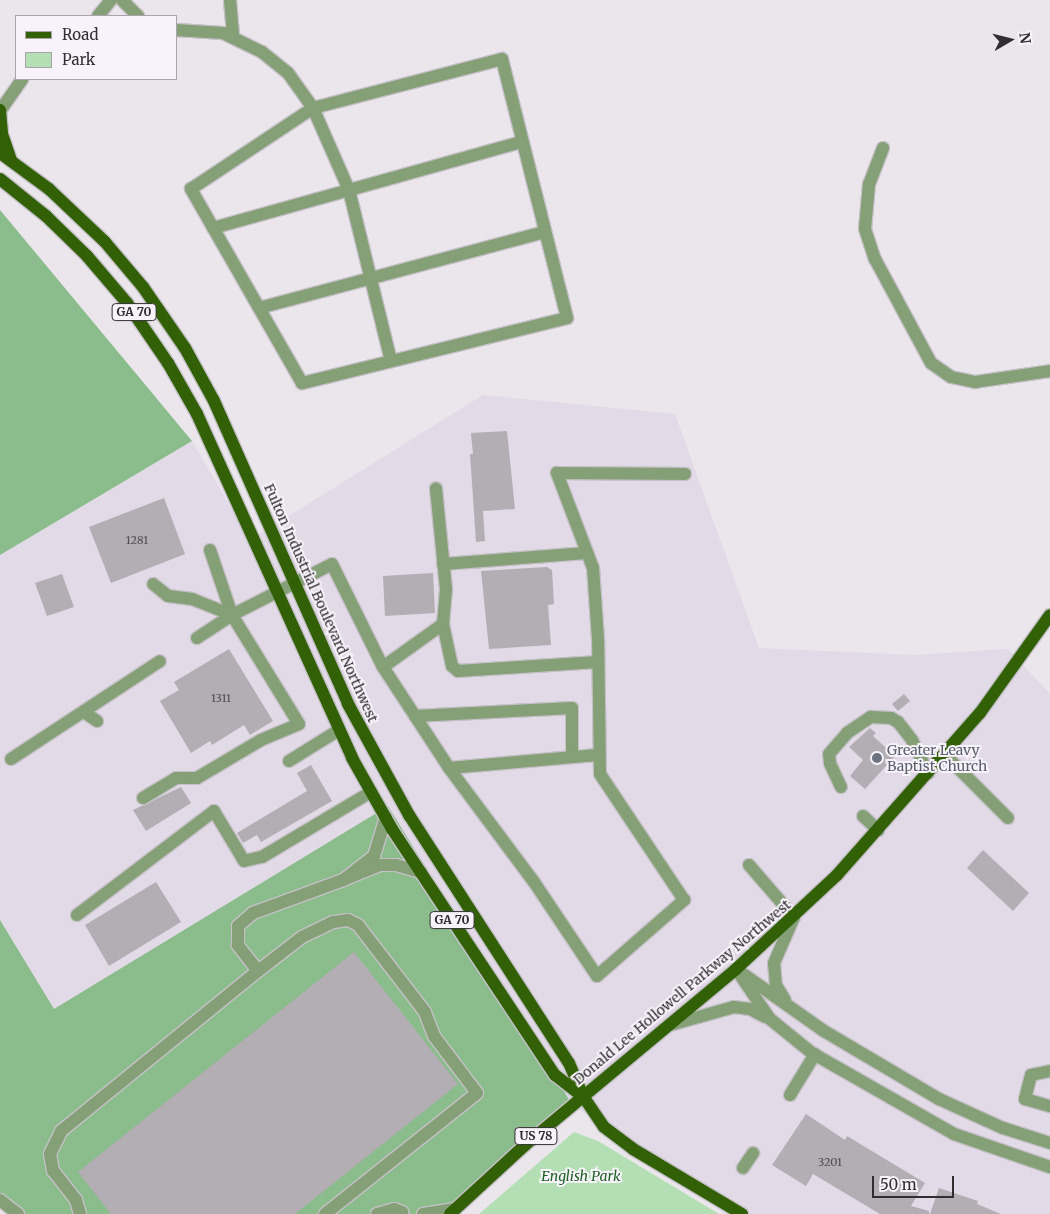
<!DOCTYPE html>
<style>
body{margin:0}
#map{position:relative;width:1050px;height:1214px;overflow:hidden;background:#eae6ec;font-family:Merriweather,serif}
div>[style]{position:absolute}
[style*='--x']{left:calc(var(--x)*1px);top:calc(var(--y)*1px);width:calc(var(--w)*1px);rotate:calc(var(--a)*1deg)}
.built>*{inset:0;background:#e2dae6}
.green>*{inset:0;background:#b4dfb4}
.forest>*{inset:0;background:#8bbc8c}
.building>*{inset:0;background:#b2aeb4}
.roads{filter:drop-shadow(1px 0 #c5c1c7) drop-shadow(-1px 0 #c5c1c7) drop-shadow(0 1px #c5c1c7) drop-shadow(0 -1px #c5c1c7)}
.minor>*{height:12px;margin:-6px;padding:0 6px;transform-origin:6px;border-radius:6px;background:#859f76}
.major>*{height:12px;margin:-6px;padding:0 6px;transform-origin:6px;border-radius:6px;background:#326007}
.dots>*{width:14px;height:14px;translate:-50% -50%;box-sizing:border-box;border:2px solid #f8f3fa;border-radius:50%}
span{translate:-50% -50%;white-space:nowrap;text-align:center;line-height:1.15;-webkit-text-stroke:4px #f8f3fa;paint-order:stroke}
.number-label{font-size:11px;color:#504e52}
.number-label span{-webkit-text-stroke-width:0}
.shield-label span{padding:1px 4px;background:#f8f3fa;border:1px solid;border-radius:4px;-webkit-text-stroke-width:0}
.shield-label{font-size:12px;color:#302e31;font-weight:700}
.street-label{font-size:14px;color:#302e31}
.worship-label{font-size:14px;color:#5b616d}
.left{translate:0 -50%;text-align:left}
.park-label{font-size:14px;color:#1f6226;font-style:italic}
.legend{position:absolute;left:15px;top:15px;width:162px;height:65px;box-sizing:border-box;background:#f8f3fa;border:1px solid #a8a4aa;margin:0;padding:6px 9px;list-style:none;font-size:15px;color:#302e31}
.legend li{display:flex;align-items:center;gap:10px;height:25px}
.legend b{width:25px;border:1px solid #a8a4aa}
.north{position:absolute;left:985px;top:15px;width:50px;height:50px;-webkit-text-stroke:4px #f8f3fa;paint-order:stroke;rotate:82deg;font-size:14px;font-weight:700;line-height:20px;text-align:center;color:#302e31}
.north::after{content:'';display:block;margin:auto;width:18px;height:22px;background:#302e31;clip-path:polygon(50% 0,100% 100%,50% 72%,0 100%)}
.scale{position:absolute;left:872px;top:1176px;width:82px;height:22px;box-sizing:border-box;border:2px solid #302e31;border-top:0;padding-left:6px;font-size:15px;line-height:18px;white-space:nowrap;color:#302e31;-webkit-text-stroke:4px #f8f3fa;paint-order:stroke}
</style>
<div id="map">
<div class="built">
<div style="clip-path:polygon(483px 395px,675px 414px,759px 648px,914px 655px,1008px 649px,1050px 694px,1050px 1214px,745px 1214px,687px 1179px,573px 1106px,388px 806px,54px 1010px,0 920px,0 555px,192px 441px,250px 540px)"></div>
</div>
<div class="green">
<div style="clip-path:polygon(574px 1132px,598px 1141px,719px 1214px,479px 1214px)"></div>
</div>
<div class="forest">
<div style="clip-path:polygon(0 210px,192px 441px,0 555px)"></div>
<div style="clip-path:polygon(388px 806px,573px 1106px,458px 1214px,24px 1214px,0 1195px,0 920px,54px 1009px)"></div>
</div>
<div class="building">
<div style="clip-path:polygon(507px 431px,515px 509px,483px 511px,485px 541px,476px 542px,470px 454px,473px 454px,471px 433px)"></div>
<div style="clip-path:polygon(164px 498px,185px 554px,111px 583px,89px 527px)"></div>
<div style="clip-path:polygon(547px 567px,552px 570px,554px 604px,548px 605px,551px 645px,489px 649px,481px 571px)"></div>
<div style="clip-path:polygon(433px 573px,435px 613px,385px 616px,383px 576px)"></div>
<div style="clip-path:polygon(62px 574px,74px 607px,47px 616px,35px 583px)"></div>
<div style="clip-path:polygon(229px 649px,273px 721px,250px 735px,244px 725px,212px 745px,210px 741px,191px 753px,160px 701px,179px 690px,174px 682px)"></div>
<div style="clip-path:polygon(904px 694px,910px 701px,898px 711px,892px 704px)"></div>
<div style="clip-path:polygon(870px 728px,876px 733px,873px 736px,895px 756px,865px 789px,850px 776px,863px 760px,849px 747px)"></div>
<div style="clip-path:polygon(311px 765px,332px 801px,261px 842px,257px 835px,243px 843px,237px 833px,307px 791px,297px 773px)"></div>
<div style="clip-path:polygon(181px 787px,191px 803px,146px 831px,133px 810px)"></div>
<div style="clip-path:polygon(983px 850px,1029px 893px,1013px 911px,967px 868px)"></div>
<div style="clip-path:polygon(156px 882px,181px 922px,109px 966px,85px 925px)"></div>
<div style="clip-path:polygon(354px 952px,458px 1084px,295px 1214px,111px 1214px,78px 1172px)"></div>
<div style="clip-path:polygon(806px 1114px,845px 1140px,847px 1136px,925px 1183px,911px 1206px,929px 1211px,929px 1214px,880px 1214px,813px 1174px,806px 1186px,772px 1165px)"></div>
<div style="clip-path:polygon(939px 1188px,978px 1201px,977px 1204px,1001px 1214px,930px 1214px)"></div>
</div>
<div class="roads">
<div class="minor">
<div style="--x:122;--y:0;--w:23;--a:45"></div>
<div style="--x:230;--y:0;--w:38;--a:85"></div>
<div style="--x:98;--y:16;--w:21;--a:-51"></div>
<div style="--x:176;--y:30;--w:47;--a:3.7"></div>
<div style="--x:223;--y:33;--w:43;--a:26"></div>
<div style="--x:262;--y:52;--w:33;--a:39"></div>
<div style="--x:288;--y:73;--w:43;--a:54.5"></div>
<div style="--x:313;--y:108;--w:90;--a:66.3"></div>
<div style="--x:349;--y:190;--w:176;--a:76.2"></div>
<div style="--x:502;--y:59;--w:267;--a:75.9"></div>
<div style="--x:567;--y:318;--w:273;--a:166.2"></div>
<div style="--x:302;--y:383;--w:224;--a:-119.8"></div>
<div style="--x:191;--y:189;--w:146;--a:-33.6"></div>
<div style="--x:313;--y:108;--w:195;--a:-14.5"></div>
<div style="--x:0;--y:111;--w:39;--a:-55"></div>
<div style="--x:883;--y:148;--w:39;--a:111"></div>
<div style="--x:869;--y:184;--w:45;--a:95.1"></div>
<div style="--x:865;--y:229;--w:32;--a:72"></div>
<div style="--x:875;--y:259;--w:118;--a:61.7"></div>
<div style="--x:931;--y:363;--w:24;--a:35"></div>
<div style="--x:951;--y:377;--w:25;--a:12"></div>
<div style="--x:975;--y:382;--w:76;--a:-8.3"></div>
<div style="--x:213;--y:228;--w:321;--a:-15.6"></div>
<div style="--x:259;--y:308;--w:296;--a:-14.9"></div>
<div style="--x:210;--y:550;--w:69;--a:71.3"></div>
<div style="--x:232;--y:615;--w:112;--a:-27"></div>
<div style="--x:332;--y:564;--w:115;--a:63.7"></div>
<div style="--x:383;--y:667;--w:121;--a:56.8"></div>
<div style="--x:449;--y:768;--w:142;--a:53.3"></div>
<div style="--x:534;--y:882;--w:113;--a:56.2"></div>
<div style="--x:597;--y:976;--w:116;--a:-41.1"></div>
<div style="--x:684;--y:900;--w:151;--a:-123.7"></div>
<div style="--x:600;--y:774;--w:135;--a:-90.8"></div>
<div style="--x:598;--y:639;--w:71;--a:-94"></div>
<div style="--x:593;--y:568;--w:102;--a:-110.8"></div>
<div style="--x:557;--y:473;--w:128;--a:0.4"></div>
<div style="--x:443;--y:564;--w:144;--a:-4.4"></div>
<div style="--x:443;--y:624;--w:43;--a:77.9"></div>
<div style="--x:452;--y:666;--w:8;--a:40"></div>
<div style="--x:458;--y:671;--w:140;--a:-3.7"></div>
<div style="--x:197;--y:638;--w:42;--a:-33.3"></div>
<div style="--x:383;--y:667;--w:74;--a:-35.6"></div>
<div style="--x:443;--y:624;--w:35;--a:-85"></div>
<div style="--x:446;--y:589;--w:101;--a:-95.7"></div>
<div style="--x:84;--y:712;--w:16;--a:35"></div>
<div style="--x:415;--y:716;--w:157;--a:-2.9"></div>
<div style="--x:572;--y:708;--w:49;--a:90"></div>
<div style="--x:945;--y:755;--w:89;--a:45"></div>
<div style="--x:11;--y:759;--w:178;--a:-33.3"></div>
<div style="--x:289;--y:761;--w:59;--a:-31.8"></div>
<div style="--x:449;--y:768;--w:151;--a:-5"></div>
<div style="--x:841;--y:787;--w:26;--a:-115"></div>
<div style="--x:830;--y:763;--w:9;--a:-96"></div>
<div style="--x:829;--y:754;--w:28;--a:-49"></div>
<div style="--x:847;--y:733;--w:29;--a:-34"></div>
<div style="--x:871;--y:717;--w:20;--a:3"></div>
<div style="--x:891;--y:718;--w:8;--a:30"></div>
<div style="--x:898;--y:722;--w:23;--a:52"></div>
<div style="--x:912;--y:740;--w:37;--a:64"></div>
<div style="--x:143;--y:798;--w:39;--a:-31"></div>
<div style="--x:176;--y:778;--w:21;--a:0"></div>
<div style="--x:197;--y:778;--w:74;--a:-30.7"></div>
<div style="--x:261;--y:740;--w:41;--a:-22.8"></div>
<div style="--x:299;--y:724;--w:128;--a:-121.6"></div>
<div style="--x:232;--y:615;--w:43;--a:-158.2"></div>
<div style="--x:192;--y:599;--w:24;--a:-173"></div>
<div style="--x:168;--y:596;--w:19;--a:-141"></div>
<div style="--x:863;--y:816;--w:21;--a:43"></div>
<div style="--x:386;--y:817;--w:41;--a:107.1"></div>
<div style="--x:374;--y:856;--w:39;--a:142"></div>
<div style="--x:343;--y:880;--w:40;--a:-22"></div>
<div style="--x:380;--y:865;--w:16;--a:0"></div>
<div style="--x:396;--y:865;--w:26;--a:16"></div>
<div style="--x:749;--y:865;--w:69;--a:49.1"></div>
<div style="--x:794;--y:917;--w:50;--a:113.5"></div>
<div style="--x:774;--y:963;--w:22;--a:85"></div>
<div style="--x:776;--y:985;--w:17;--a:59"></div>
<div style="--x:77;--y:915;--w:172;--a:-37.2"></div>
<div style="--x:214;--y:811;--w:58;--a:59"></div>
<div style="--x:244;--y:861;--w:18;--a:-13"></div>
<div style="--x:262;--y:857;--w:127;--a:-30.8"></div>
<div style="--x:736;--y:969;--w:60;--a:55.8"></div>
<div style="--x:770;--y:1019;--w:54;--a:39"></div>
<div style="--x:812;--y:1053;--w:163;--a:29.7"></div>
<div style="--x:954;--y:1134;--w:102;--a:19"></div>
<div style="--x:736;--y:969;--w:108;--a:35.2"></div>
<div style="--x:824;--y:1031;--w:134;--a:30.6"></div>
<div style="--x:939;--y:1099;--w:70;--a:24.4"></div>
<div style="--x:1003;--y:1128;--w:49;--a:17.7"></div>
<div style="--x:670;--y:1025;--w:66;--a:-15.7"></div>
<div style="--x:734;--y:1007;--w:16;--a:7"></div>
<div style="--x:750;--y:1009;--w:17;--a:28"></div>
<div style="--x:1050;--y:1071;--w:19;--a:168"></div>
<div style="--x:1031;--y:1075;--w:25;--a:104"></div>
<div style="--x:1025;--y:1099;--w:26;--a:16"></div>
<div style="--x:790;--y:1095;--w:48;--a:-58.6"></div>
<div style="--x:743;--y:1168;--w:18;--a:-56"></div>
<div style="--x:0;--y:1200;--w:23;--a:38"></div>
<div style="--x:80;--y:1214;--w:15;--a:-106"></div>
<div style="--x:76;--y:1200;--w:37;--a:-128"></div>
<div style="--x:53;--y:1171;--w:17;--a:-100"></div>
<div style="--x:50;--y:1154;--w:25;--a:-64"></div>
<div style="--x:61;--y:1131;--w:254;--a:-39.1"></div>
<div style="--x:325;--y:1214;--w:194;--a:-38.5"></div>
<div style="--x:477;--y:1093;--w:71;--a:-127"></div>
<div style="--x:434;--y:1036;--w:26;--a:-111"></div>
<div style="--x:425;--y:1012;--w:110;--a:-127.6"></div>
<div style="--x:358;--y:925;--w:11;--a:-153"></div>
<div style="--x:348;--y:920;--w:15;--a:172"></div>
<div style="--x:333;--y:922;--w:34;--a:154"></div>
<div style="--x:302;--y:937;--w:56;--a:142.3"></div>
<div style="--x:258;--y:971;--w:33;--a:-128"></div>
<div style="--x:238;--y:945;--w:19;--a:-90"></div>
<div style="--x:238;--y:926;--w:20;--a:-41"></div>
<div style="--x:253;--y:913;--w:96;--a:-20.1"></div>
<div style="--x:377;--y:1214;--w:18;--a:-16"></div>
<div style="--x:394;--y:1209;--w:9;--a:21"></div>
<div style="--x:423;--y:1214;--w:32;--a:-9"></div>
</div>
<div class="major">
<div style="--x:0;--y:110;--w:24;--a:85"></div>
<div style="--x:2;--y:134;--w:28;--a:71"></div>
<div style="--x:0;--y:153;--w:61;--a:36.3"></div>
<div style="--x:49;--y:189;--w:77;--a:43.4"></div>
<div style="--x:105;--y:242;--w:59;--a:49.8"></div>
<div style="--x:143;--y:287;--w:74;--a:55.5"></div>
<div style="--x:185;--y:348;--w:60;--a:61.3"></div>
<div style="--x:214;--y:401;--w:331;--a:66.1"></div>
<div style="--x:348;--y:704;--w:127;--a:61.2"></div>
<div style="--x:409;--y:815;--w:295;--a:57.2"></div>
<div style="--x:569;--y:1063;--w:36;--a:67"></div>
<div style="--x:583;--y:1096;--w:37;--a:56"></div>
<div style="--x:604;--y:1127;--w:36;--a:37"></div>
<div style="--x:633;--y:1149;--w:127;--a:30.8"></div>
<div style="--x:0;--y:179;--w:59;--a:38.8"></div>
<div style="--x:46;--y:216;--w:57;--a:44.3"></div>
<div style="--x:87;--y:256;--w:62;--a:49.6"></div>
<div style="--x:127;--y:303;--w:73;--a:55.7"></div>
<div style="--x:168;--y:363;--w:59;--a:60.4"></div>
<div style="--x:197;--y:414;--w:377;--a:65.7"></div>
<div style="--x:352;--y:758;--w:81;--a:60.6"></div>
<div style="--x:392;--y:829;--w:295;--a:56.5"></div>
<div style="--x:555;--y:1075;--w:33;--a:38"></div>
<div style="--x:450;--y:1214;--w:102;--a:-42.6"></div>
<div style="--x:525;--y:1145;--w:275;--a:-39.8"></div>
<div style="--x:736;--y:969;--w:138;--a:-42.9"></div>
<div style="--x:837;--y:875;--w:216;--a:-48.6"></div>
<div style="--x:980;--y:713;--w:120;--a:-54.5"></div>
</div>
</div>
<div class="dots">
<div style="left:877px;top:758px;background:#6b7280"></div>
</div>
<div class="number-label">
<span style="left:137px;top:540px">1281</span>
<span style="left:221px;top:698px">1311</span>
<span style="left:830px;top:1162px">3201</span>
</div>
<div class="shield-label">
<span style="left:134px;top:312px">GA 70</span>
<span style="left:452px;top:920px">GA 70</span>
<span style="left:536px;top:1136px">US 78</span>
</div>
<div class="street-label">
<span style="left:321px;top:603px;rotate:66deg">Fulton Industrial Boulevard Northwest</span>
<span style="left:682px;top:992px;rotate:-40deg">Donald Lee Hollowell Parkway Northwest</span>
</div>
<div class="worship-label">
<span class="left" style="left:887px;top:758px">Greater Leavy<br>Baptist Church</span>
</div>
<div class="park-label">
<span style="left:581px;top:1176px">English Park</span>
</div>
<ul class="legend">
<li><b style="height:6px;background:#326007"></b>Road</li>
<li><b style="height:14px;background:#b4dfb4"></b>Park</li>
</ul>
<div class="north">N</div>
<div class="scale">50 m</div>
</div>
